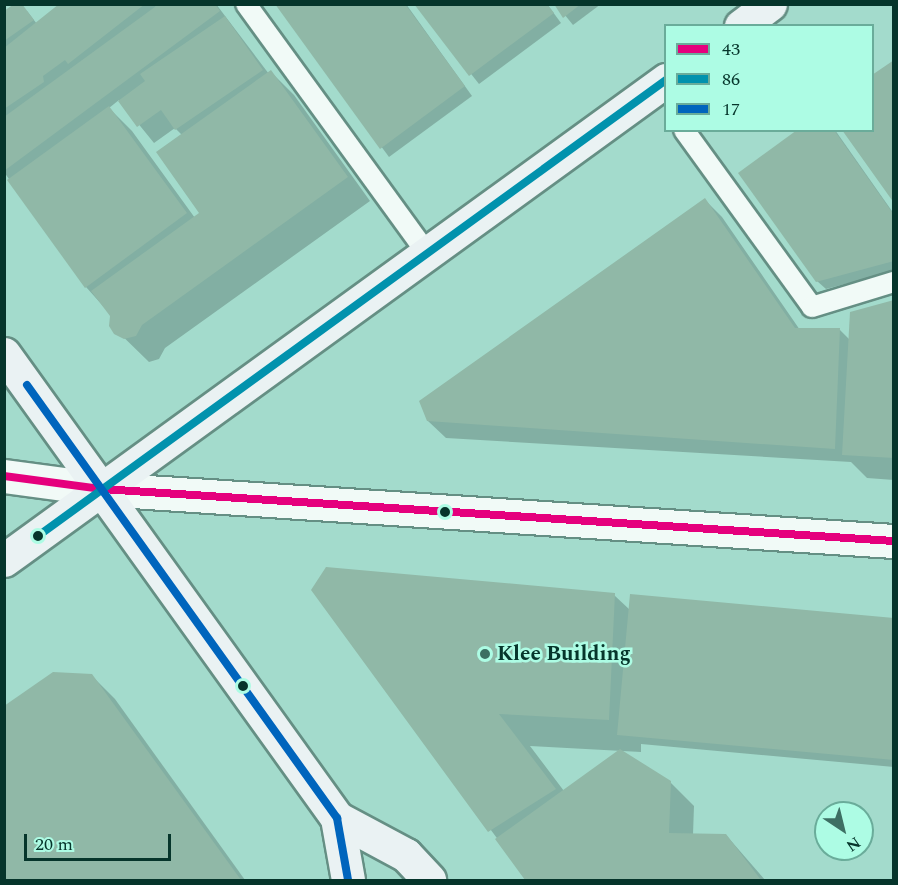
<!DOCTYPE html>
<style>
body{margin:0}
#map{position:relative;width:898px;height:885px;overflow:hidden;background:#a3dbcc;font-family:Spectral,serif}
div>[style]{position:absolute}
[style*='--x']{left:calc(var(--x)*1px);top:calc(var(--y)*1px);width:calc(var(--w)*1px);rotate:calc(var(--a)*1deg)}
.shadow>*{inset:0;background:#0003}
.building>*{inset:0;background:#90b8a7}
.roads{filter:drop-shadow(2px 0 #658f84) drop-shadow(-2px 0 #658f84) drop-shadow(0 2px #658f84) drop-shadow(0 -2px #658f84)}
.lane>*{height:20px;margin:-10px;padding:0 10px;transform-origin:10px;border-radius:10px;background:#f1faf7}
.secondary>*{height:33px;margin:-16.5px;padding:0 16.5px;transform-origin:16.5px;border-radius:16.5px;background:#f1faf7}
.primary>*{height:33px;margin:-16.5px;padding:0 16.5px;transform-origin:16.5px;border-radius:16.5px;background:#eaf2f3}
.bus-1>*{height:8px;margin:-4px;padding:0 4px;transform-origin:4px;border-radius:4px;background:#e5007d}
.bus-2>*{height:8px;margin:-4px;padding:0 4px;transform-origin:4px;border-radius:4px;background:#0192ad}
.bus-3>*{height:8px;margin:-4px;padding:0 4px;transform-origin:4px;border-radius:4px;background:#0065bd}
.dots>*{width:16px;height:16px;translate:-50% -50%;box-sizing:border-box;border:3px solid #adfce4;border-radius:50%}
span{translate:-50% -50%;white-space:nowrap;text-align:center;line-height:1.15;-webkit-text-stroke:5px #adfce4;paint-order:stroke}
.poi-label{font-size:21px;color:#06352b;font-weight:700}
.left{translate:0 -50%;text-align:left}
.frame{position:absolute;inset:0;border:6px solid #06352b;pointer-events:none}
.legend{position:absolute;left:664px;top:24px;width:210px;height:108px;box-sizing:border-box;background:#adfce4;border:2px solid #6aac9a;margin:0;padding:8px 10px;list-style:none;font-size:18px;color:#06352b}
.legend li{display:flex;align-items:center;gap:12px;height:30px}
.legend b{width:30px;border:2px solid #6aac9a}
.north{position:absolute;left:814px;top:801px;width:60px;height:60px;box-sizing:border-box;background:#adfce4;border:2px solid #6aac9a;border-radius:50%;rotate:145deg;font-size:16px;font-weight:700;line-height:24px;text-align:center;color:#06352b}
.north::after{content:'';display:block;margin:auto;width:21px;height:27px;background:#3d6f63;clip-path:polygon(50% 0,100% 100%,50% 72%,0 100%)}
.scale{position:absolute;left:24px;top:834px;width:147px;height:27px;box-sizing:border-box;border:3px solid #06352b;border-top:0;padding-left:8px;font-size:18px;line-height:21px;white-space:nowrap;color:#06352b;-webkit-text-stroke:4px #adfce4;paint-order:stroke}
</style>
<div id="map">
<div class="shadow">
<div style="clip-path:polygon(evenodd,78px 4px,154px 4px,157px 8px,216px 4px,269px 74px,271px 72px,294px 95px,370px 201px,165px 348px,159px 359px,149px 362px,111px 325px,112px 316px,86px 287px,4px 172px,4px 13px,27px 11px,37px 24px,78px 4px,119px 100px,154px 143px,175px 128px,182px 135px,201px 213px,195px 218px,132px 131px,109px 108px,119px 100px)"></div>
<div style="clip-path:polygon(276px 4px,406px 4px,472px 96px,389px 157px)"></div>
<div style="clip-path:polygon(416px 4px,547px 4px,561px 23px,479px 84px)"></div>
<div style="clip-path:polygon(556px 4px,601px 4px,573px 25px)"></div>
<div style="clip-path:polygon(799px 130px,835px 130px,894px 214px,894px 271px,826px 289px,817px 281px)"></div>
<div style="clip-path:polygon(705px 200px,722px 217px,800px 330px,840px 330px,850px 340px,894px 302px,894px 480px,867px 478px,851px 462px,446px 438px,428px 421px)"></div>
<div style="clip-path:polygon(313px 590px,614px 595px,630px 610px,894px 620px,894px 767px,641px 744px,641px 752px,530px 746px,564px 791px,670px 782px,694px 806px,693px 835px,726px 835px,765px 880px,528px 880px)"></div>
<div style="clip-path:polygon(91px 675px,115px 699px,245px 880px,4px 880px,4px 708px)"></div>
</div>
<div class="building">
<div style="clip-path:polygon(14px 4px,22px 4px,34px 20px,4px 41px,4px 11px)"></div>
<div style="clip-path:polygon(59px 4px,145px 4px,68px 64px,65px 60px,43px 76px,44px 82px,4px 109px,4px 48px)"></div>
<div style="clip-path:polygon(159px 4px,215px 4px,220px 11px,4px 171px,4px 117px)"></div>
<div style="clip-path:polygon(275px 4px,405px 4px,465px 86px,380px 149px)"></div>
<div style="clip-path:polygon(414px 4px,547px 4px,554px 13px,469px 76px)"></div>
<div style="clip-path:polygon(554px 4px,581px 4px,563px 18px)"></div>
<div style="clip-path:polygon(225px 16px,263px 70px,175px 130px,161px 110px,137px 127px,118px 101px,145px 81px,140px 74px)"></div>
<div style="clip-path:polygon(894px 60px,894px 203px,842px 130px,872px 130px,872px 75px)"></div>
<div style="clip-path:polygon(271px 70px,348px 177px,142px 325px,136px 336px,124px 339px,114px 334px,109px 326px,110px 316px,91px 291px,199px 213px,156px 152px)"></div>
<div style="clip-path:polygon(109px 106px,187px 213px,85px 288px,7px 180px)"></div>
<div style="clip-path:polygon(797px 130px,834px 130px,894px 215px,894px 261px,816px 282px,738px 173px)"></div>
<div style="clip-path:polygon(705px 198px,795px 328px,840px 328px,835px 449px,427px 421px,419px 401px)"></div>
<div style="clip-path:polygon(894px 300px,894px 458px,842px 455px,850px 312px)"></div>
<div style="clip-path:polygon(326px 567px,615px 593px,609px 720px,499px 714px,556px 789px,488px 832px,311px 590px)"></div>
<div style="clip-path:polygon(630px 594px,894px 618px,894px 760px,617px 735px)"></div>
<div style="clip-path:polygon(53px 672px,92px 674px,241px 880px,4px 880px,4px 706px)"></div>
<div style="clip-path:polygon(620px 749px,671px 781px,669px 833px,726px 834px,761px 880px,525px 880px,495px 839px)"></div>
</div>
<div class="roads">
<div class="lane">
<div style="--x:246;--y:4;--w:308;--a:54"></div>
<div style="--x:684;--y:130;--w:218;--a:54.1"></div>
<div style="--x:812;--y:307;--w:86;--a:-17"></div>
</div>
<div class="secondary">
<div style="--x:4;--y:476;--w:99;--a:7.6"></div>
<div style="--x:102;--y:489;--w:794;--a:3.76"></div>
</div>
<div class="primary">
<div style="--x:741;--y:26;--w:36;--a:-37"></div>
<div style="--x:4;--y:354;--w:571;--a:54.33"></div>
<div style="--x:337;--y:818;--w:63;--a:79.9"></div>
<div style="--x:4;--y:560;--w:818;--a:-35.94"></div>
<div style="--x:337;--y:818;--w:78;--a:28.2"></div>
<div style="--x:406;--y:855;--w:34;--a:47"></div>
</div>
</div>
<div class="bus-1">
<div style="--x:4;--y:476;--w:99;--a:7.6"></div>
<div style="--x:102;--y:489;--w:794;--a:3.76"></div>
</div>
<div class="bus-2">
<div style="--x:38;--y:536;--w:776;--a:-35.98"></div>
</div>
<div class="bus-3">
<div style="--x:27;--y:385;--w:533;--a:54.4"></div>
<div style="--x:337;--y:818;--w:63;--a:79.9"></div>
</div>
<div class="dots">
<div style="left:445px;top:512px;background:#06352b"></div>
<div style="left:38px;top:536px;background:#06352b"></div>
<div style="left:485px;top:654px;background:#3d6f63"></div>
<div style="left:243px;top:686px;background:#06352b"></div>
</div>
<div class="poi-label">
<span class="left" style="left:497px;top:654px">Klee Building</span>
</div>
<div class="frame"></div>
<ul class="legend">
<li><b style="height:8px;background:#e5007d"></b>43</li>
<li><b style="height:8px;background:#0192ad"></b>86</li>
<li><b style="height:8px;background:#0065bd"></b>17</li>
</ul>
<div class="north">N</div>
<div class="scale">20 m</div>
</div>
